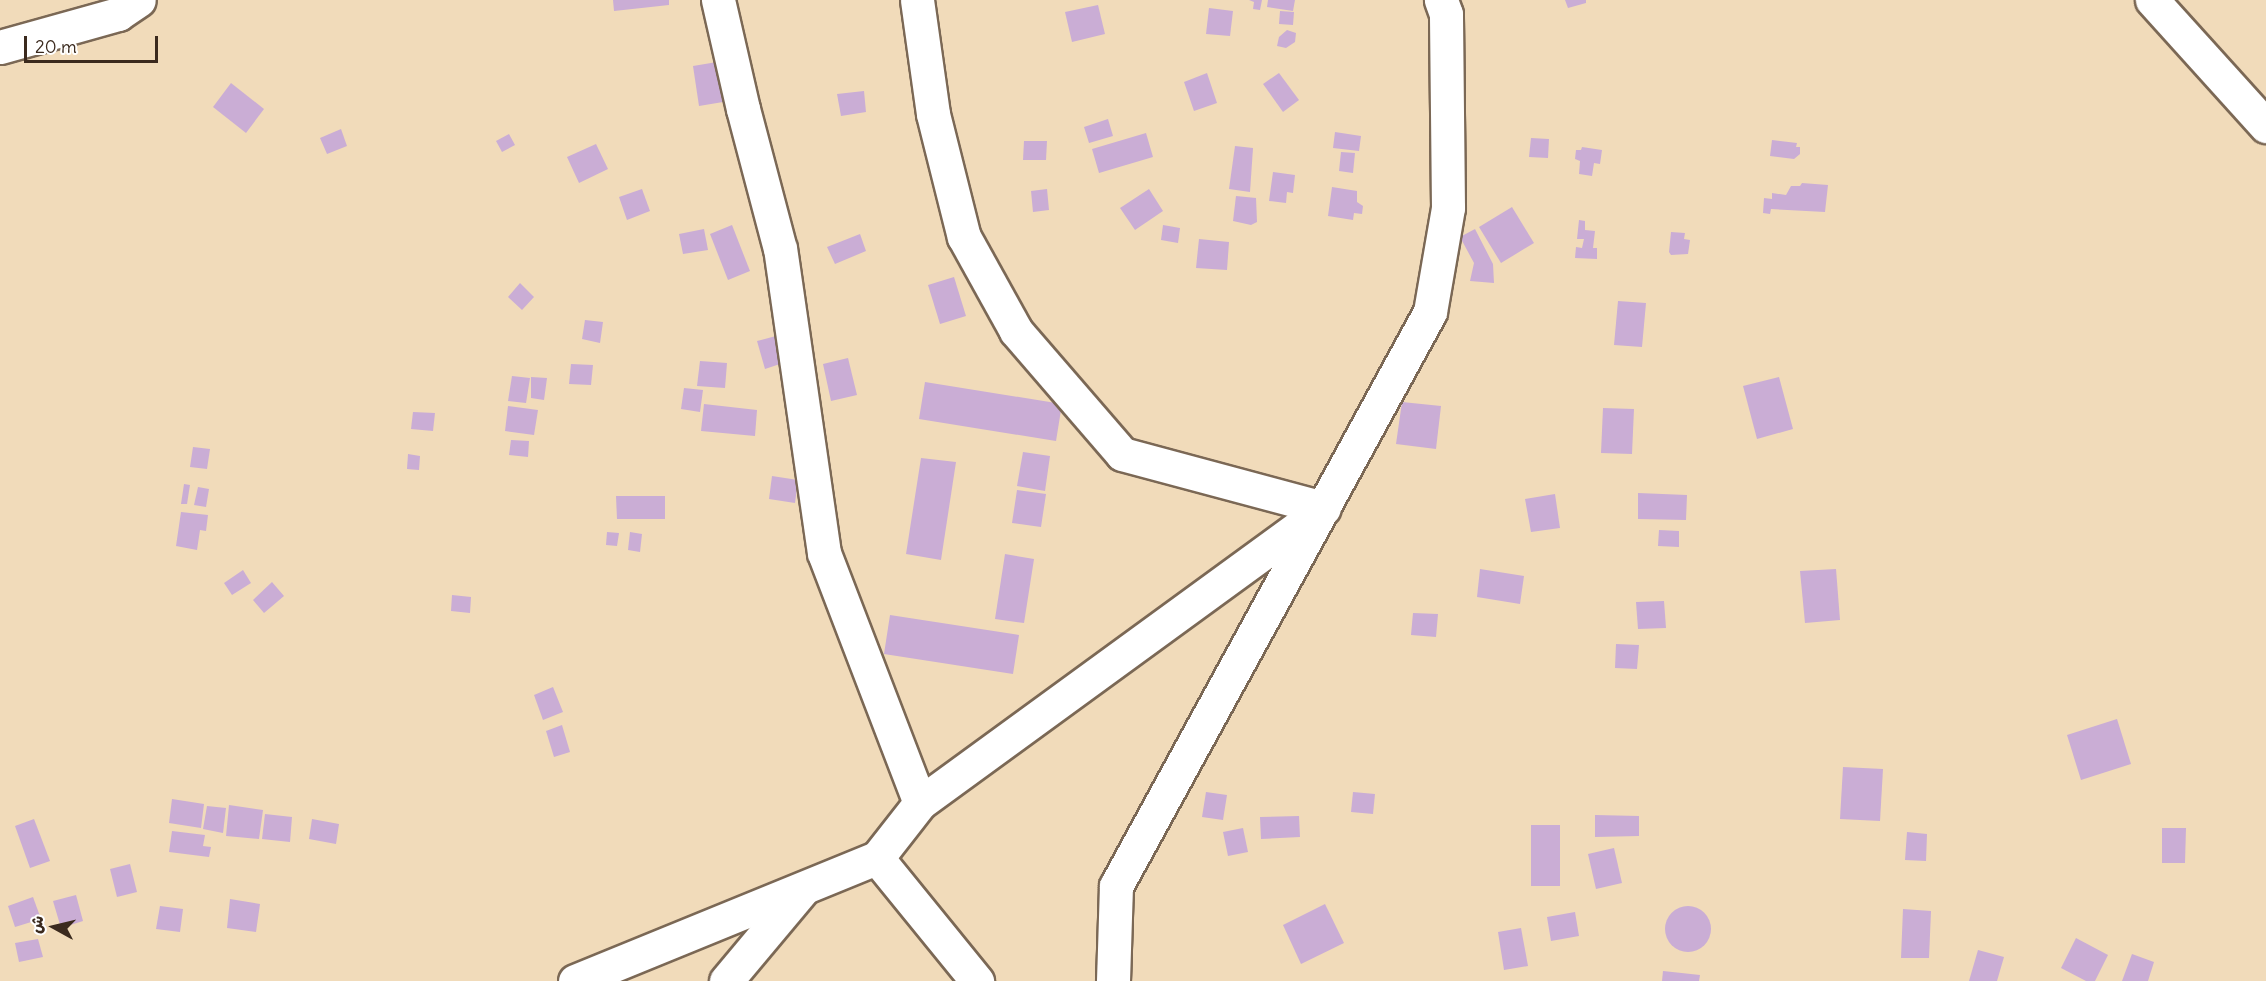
<!DOCTYPE html>
<meta charset="utf-8">
<style>
body{margin:0}
#map{position:relative;width:2266px;height:981px;overflow:hidden;background:#f1dbba;font-family:Delius,"Playpen Sans Arabic",sans-serif}
div>[style]{position:absolute}
[style*='--x']{left:calc(var(--x)*1px);top:calc(var(--y)*1px);width:calc(var(--w)*1px);rotate:calc(var(--a)*1deg)}
.building>*{inset:0;background:#caadd5}
.round{border-radius:50%}
.roads{filter:drop-shadow(2px 0 #7b6855) drop-shadow(-2px 0 #7b6855) drop-shadow(0 2px #7b6855) drop-shadow(0 -2px #7b6855)}
.minor>*{height:33px;margin:-16.5px;padding:0 16.5px;transform-origin:16.5px;border-radius:16.5px;background:#fff}
span{translate:-50% -50%;white-space:nowrap;text-align:center;line-height:1.15;-webkit-text-stroke:6px #fff;paint-order:stroke}
.north{position:absolute;left:24px;top:897px;width:60px;height:60px;-webkit-text-stroke:4px #fff;paint-order:stroke;rotate:278deg;font-size:16px;font-weight:700;line-height:24px;text-align:center;color:#3b2a1e}
.north::after{content:'';display:block;margin:auto;width:21px;height:27px;background:#3b2a1e;clip-path:polygon(50% 0,100% 100%,50% 72%,0 100%)}
.scale{position:absolute;left:24px;top:36px;width:134px;height:27px;box-sizing:border-box;border:3px solid #3b2a1e;border-top:0;padding-left:8px;font-size:18px;line-height:21px;white-space:nowrap;color:#3b2a1e;-webkit-text-stroke:4px #fff;paint-order:stroke}
</style>
<div id="map">
<div class="building">
<div style="clip-path:polygon(613px 0,669px 0,669px 5px,614px 11px)"></div>
<div style="clip-path:polygon(1249px 0,1262px 0,1260px 10px,1253px 9px,1254px 2px)"></div>
<div style="clip-path:polygon(1268px 0,1295px 0,1293px 11px,1267px 7px)"></div>
<div style="clip-path:polygon(1565px 0,1586px 0,1586px 3px,1568px 8px)"></div>
<div style="clip-path:polygon(1098px 5px,1105px 34px,1072px 42px,1065px 12px)"></div>
<div style="clip-path:polygon(1209px 8px,1233px 11px,1230px 36px,1206px 34px)"></div>
<div style="clip-path:polygon(1280px 11px,1294px 12px,1293px 25px,1279px 24px)"></div>
<div style="clip-path:polygon(1287px 30px,1296px 33px,1295px 42px,1286px 48px,1277px 46px,1279px 37px)"></div>
<div style="clip-path:polygon(717px 62px,723px 102px,699px 106px,693px 66px)"></div>
<div style="clip-path:polygon(1207px 73px,1217px 103px,1194px 111px,1184px 82px)"></div>
<div style="clip-path:polygon(1279px 73px,1299px 100px,1283px 112px,1263px 84px)"></div>
<div style="clip-path:polygon(231px 83px,264px 109px,246px 133px,213px 107px)"></div>
<div style="clip-path:polygon(864px 91px,866px 112px,841px 116px,837px 94px)"></div>
<div style="clip-path:polygon(1108px 119px,1113px 136px,1089px 143px,1084px 127px)"></div>
<div style="clip-path:polygon(341px 129px,347px 146px,327px 154px,320px 138px)"></div>
<div style="clip-path:polygon(1335px 132px,1361px 136px,1359px 151px,1333px 148px)"></div>
<div style="clip-path:polygon(1146px 133px,1153px 157px,1099px 173px,1092px 149px)"></div>
<div style="clip-path:polygon(509px 134px,515px 145px,502px 152px,496px 141px)"></div>
<div style="clip-path:polygon(1531px 138px,1549px 139px,1548px 158px,1529px 157px)"></div>
<div style="clip-path:polygon(1772px 140px,1797px 143px,1796px 147px,1800px 147px,1800px 154px,1794px 159px,1770px 156px)"></div>
<div style="clip-path:polygon(1024px 141px,1047px 141px,1046px 160px,1023px 160px)"></div>
<div style="clip-path:polygon(596px 144px,608px 169px,579px 183px,567px 157px)"></div>
<div style="clip-path:polygon(1235px 146px,1253px 148px,1250px 192px,1229px 189px)"></div>
<div style="clip-path:polygon(1582px 147px,1602px 150px,1600px 164px,1594px 163px,1592px 176px,1579px 174px,1580px 161px,1575px 159px,1576px 150px,1581px 150px)"></div>
<div style="clip-path:polygon(1341px 152px,1355px 153px,1353px 173px,1339px 171px)"></div>
<div style="clip-path:polygon(1273px 172px,1295px 175px,1293px 193px,1287px 192px,1286px 203px,1269px 201px)"></div>
<div style="clip-path:polygon(1802px 183px,1828px 185px,1825px 212px,1771px 209px,1770px 214px,1763px 213px,1764px 198px,1772px 199px,1772px 193px,1786px 195px,1791px 186px,1800px 186px)"></div>
<div style="clip-path:polygon(1332px 187px,1357px 191px,1357px 202px,1363px 206px,1362px 214px,1354px 213px,1353px 220px,1328px 216px)"></div>
<div style="clip-path:polygon(642px 189px,650px 211px,627px 220px,619px 197px)"></div>
<div style="clip-path:polygon(1047px 189px,1049px 210px,1033px 212px,1031px 191px)"></div>
<div style="clip-path:polygon(1149px 189px,1163px 211px,1135px 230px,1120px 208px)"></div>
<div style="clip-path:polygon(1236px 196px,1256px 198px,1257px 222px,1251px 225px,1233px 221px)"></div>
<div style="clip-path:polygon(1512px 207px,1534px 243px,1501px 263px,1479px 227px)"></div>
<div style="clip-path:polygon(1579px 220px,1585px 221px,1585px 230px,1595px 231px,1593px 248px,1597px 248px,1597px 259px,1575px 258px,1576px 247px,1582px 248px,1584px 239px,1577px 239px)"></div>
<div style="clip-path:polygon(732px 225px,750px 271px,728px 280px,710px 234px)"></div>
<div style="clip-path:polygon(1163px 225px,1180px 228px,1178px 243px,1161px 240px)"></div>
<div style="clip-path:polygon(704px 229px,708px 250px,683px 254px,679px 234px)"></div>
<div style="clip-path:polygon(1475px 229px,1493px 264px,1494px 283px,1470px 281px,1474px 263px,1460px 237px)"></div>
<div style="clip-path:polygon(1671px 232px,1685px 233px,1684px 239px,1690px 240px,1688px 254px,1671px 255px,1669px 252px)"></div>
<div style="clip-path:polygon(860px 234px,866px 251px,835px 264px,827px 247px)"></div>
<div style="clip-path:polygon(1199px 239px,1229px 242px,1227px 270px,1196px 268px)"></div>
<div style="clip-path:polygon(954px 277px,966px 316px,940px 324px,928px 285px)"></div>
<div style="clip-path:polygon(520px 283px,534px 297px,522px 310px,508px 297px)"></div>
<div style="clip-path:polygon(1618px 301px,1646px 303px,1642px 347px,1614px 345px)"></div>
<div style="clip-path:polygon(585px 320px,603px 322px,600px 343px,582px 339px)"></div>
<div style="clip-path:polygon(776px 336px,783px 363px,765px 369px,757px 341px)"></div>
<div style="clip-path:polygon(848px 358px,857px 395px,831px 401px,823px 364px)"></div>
<div style="clip-path:polygon(700px 361px,727px 363px,725px 388px,697px 386px)"></div>
<div style="clip-path:polygon(571px 364px,593px 365px,591px 385px,569px 384px)"></div>
<div style="clip-path:polygon(512px 376px,530px 378px,526px 403px,508px 401px)"></div>
<div style="clip-path:polygon(531px 377px,547px 378px,544px 400px,531px 398px)"></div>
<div style="clip-path:polygon(1779px 377px,1793px 429px,1757px 439px,1743px 386px)"></div>
<div style="clip-path:polygon(925px 382px,1062px 404px,1056px 441px,919px 419px)"></div>
<div style="clip-path:polygon(684px 388px,703px 390px,700px 412px,681px 409px)"></div>
<div style="clip-path:polygon(1402px 402px,1441px 406px,1436px 449px,1396px 444px)"></div>
<div style="clip-path:polygon(704px 404px,757px 410px,755px 436px,701px 431px)"></div>
<div style="clip-path:polygon(508px 406px,538px 410px,534px 435px,505px 431px)"></div>
<div style="clip-path:polygon(1603px 408px,1634px 409px,1632px 454px,1601px 453px)"></div>
<div style="clip-path:polygon(413px 412px,435px 413px,433px 431px,411px 429px)"></div>
<div style="clip-path:polygon(511px 440px,529px 441px,528px 457px,509px 455px)"></div>
<div style="clip-path:polygon(193px 447px,210px 449px,207px 469px,190px 467px)"></div>
<div style="clip-path:polygon(1023px 452px,1050px 456px,1045px 491px,1017px 486px)"></div>
<div style="clip-path:polygon(408px 454px,420px 456px,419px 470px,407px 469px)"></div>
<div style="clip-path:polygon(921px 458px,956px 462px,941px 560px,906px 554px)"></div>
<div style="clip-path:polygon(772px 476px,798px 480px,795px 503px,769px 499px)"></div>
<div style="clip-path:polygon(184px 484px,190px 485px,187px 504px,181px 504px)"></div>
<div style="clip-path:polygon(198px 487px,209px 489px,206px 507px,194px 505px)"></div>
<div style="clip-path:polygon(1017px 490px,1046px 494px,1041px 527px,1012px 523px)"></div>
<div style="clip-path:polygon(1638px 493px,1687px 495px,1686px 520px,1638px 519px)"></div>
<div style="clip-path:polygon(1555px 494px,1560px 528px,1531px 532px,1525px 499px)"></div>
<div style="clip-path:polygon(616px 496px,665px 496px,665px 519px,617px 519px)"></div>
<div style="clip-path:polygon(181px 512px,208px 515px,206px 531px,200px 530px,197px 550px,176px 546px)"></div>
<div style="clip-path:polygon(1659px 530px,1679px 531px,1679px 547px,1658px 546px)"></div>
<div style="clip-path:polygon(607px 532px,619px 533px,617px 546px,606px 545px)"></div>
<div style="clip-path:polygon(630px 532px,642px 534px,640px 552px,628px 550px)"></div>
<div style="clip-path:polygon(1005px 554px,1034px 559px,1024px 623px,995px 619px)"></div>
<div style="clip-path:polygon(1480px 569px,1524px 576px,1520px 604px,1477px 597px)"></div>
<div style="clip-path:polygon(1836px 569px,1840px 620px,1805px 623px,1800px 571px)"></div>
<div style="clip-path:polygon(243px 570px,251px 583px,232px 595px,224px 583px)"></div>
<div style="clip-path:polygon(272px 582px,284px 596px,264px 613px,253px 600px)"></div>
<div style="clip-path:polygon(452px 595px,471px 597px,470px 613px,451px 611px)"></div>
<div style="clip-path:polygon(1664px 601px,1666px 628px,1638px 629px,1636px 602px)"></div>
<div style="clip-path:polygon(1413px 613px,1438px 614px,1436px 637px,1411px 635px)"></div>
<div style="clip-path:polygon(890px 615px,1019px 635px,1013px 674px,884px 654px)"></div>
<div style="clip-path:polygon(1616px 644px,1639px 645px,1637px 669px,1615px 668px)"></div>
<div style="clip-path:polygon(553px 687px,563px 712px,543px 720px,534px 695px)"></div>
<div style="clip-path:polygon(2117px 719px,2131px 764px,2081px 780px,2067px 735px)"></div>
<div style="clip-path:polygon(562px 725px,570px 752px,554px 757px,546px 731px)"></div>
<div style="clip-path:polygon(1843px 767px,1883px 769px,1880px 821px,1840px 819px)"></div>
<div style="clip-path:polygon(1206px 792px,1227px 795px,1223px 820px,1202px 817px)"></div>
<div style="clip-path:polygon(1353px 792px,1375px 794px,1373px 814px,1351px 812px)"></div>
<div style="clip-path:polygon(172px 799px,204px 804px,201px 828px,169px 823px)"></div>
<div style="clip-path:polygon(229px 805px,263px 810px,259px 839px,226px 836px)"></div>
<div style="clip-path:polygon(207px 806px,226px 808px,223px 833px,203px 829px)"></div>
<div style="clip-path:polygon(265px 814px,292px 817px,290px 842px,262px 839px)"></div>
<div style="clip-path:polygon(1595px 815px,1639px 816px,1639px 836px,1595px 837px)"></div>
<div style="clip-path:polygon(1299px 816px,1300px 837px,1261px 839px,1260px 817px)"></div>
<div style="clip-path:polygon(34px 819px,50px 861px,30px 868px,15px 826px)"></div>
<div style="clip-path:polygon(312px 819px,339px 824px,336px 844px,309px 839px)"></div>
<div style="clip-path:polygon(1531px 825px,1560px 825px,1560px 886px,1531px 886px)"></div>
<div style="clip-path:polygon(1243px 828px,1248px 852px,1228px 856px,1223px 832px)"></div>
<div style="clip-path:polygon(2162px 828px,2186px 828px,2185px 863px,2162px 863px)"></div>
<div style="clip-path:polygon(172px 831px,205px 835px,203px 846px,211px 847px,209px 857px,169px 852px)"></div>
<div style="clip-path:polygon(1907px 832px,1927px 834px,1926px 861px,1905px 860px)"></div>
<div style="clip-path:polygon(1614px 848px,1622px 883px,1596px 889px,1588px 854px)"></div>
<div style="clip-path:polygon(130px 864px,137px 892px,117px 897px,110px 869px)"></div>
<div style="clip-path:polygon(76px 895px,83px 921px,61px 928px,53px 901px)"></div>
<div style="clip-path:polygon(33px 897px,41px 919px,15px 927px,8px 906px)"></div>
<div style="clip-path:polygon(230px 899px,260px 904px,256px 932px,227px 928px)"></div>
<div style="clip-path:polygon(1325px 904px,1344px 943px,1301px 964px,1283px 925px)"></div>
<div class="round" style="left:1665px;top:906px;width:46px;height:46px"></div>
<div style="clip-path:polygon(160px 906px,183px 909px,180px 932px,156px 929px)"></div>
<div style="clip-path:polygon(1903px 909px,1931px 911px,1929px 958px,1901px 958px)"></div>
<div style="clip-path:polygon(1575px 912px,1579px 936px,1551px 941px,1547px 917px)"></div>
<div style="clip-path:polygon(1521px 928px,1528px 966px,1504px 970px,1498px 932px)"></div>
<div style="clip-path:polygon(2076px 938px,2108px 955px,2095px 981px,2086px 981px,2061px 968px)"></div>
<div style="clip-path:polygon(38px 939px,43px 957px,19px 962px,15px 943px)"></div>
<div style="clip-path:polygon(1978px 950px,2004px 957px,1997px 981px,1969px 981px)"></div>
<div style="clip-path:polygon(2132px 954px,2154px 962px,2148px 981px,2122px 981px)"></div>
<div style="clip-path:polygon(1663px 971px,1700px 975px,1699px 981px,1662px 981px)"></div>
</div>
<div class="roads">
<div class="minor">
<div style="--x:917;--y:0;--w:115;--a:82"></div>
<div style="--x:933;--y:114;--w:127;--a:75.9"></div>
<div style="--x:964;--y:237;--w:107;--a:61"></div>
<div style="--x:1016;--y:331;--w:162;--a:49.2"></div>
<div style="--x:1122;--y:454;--w:209;--a:15"></div>
<div style="--x:2152;--y:0;--w:170;--a:47.9"></div>
<div style="--x:0;--y:47;--w:123;--a:-15.6"></div>
<div style="--x:118;--y:14;--w:25;--a:-34"></div>
<div style="--x:920;--y:803;--w:490;--a:-36.1"></div>
<div style="--x:877;--y:858;--w:159;--a:50.9"></div>
<div style="--x:575;--y:981;--w:326;--a:-22.2"></div>
<div style="--x:877;--y:858;--w:70;--a:-52"></div>
<div style="--x:920;--y:803;--w:268;--a:-111"></div>
<div style="--x:824;--y:553;--w:307;--a:-98.2"></div>
<div style="--x:780;--y:249;--w:145;--a:-104.8"></div>
<div style="--x:743;--y:109;--w:112;--a:-102.9"></div>
<div style="--x:726;--y:981;--w:119;--a:-50.1"></div>
<div style="--x:1113;--y:981;--w:95;--a:-88.2"></div>
<div style="--x:1116;--y:886;--w:654;--a:-61.32"></div>
<div style="--x:1430;--y:312;--w:106;--a:-80.2"></div>
<div style="--x:1448;--y:208;--w:194;--a:-90.6"></div>
<div style="--x:1446;--y:14;--w:15;--a:-110"></div>
</div>
</div>
<div class="north">ش</div>
<div class="scale">20 m</div>
</div>
